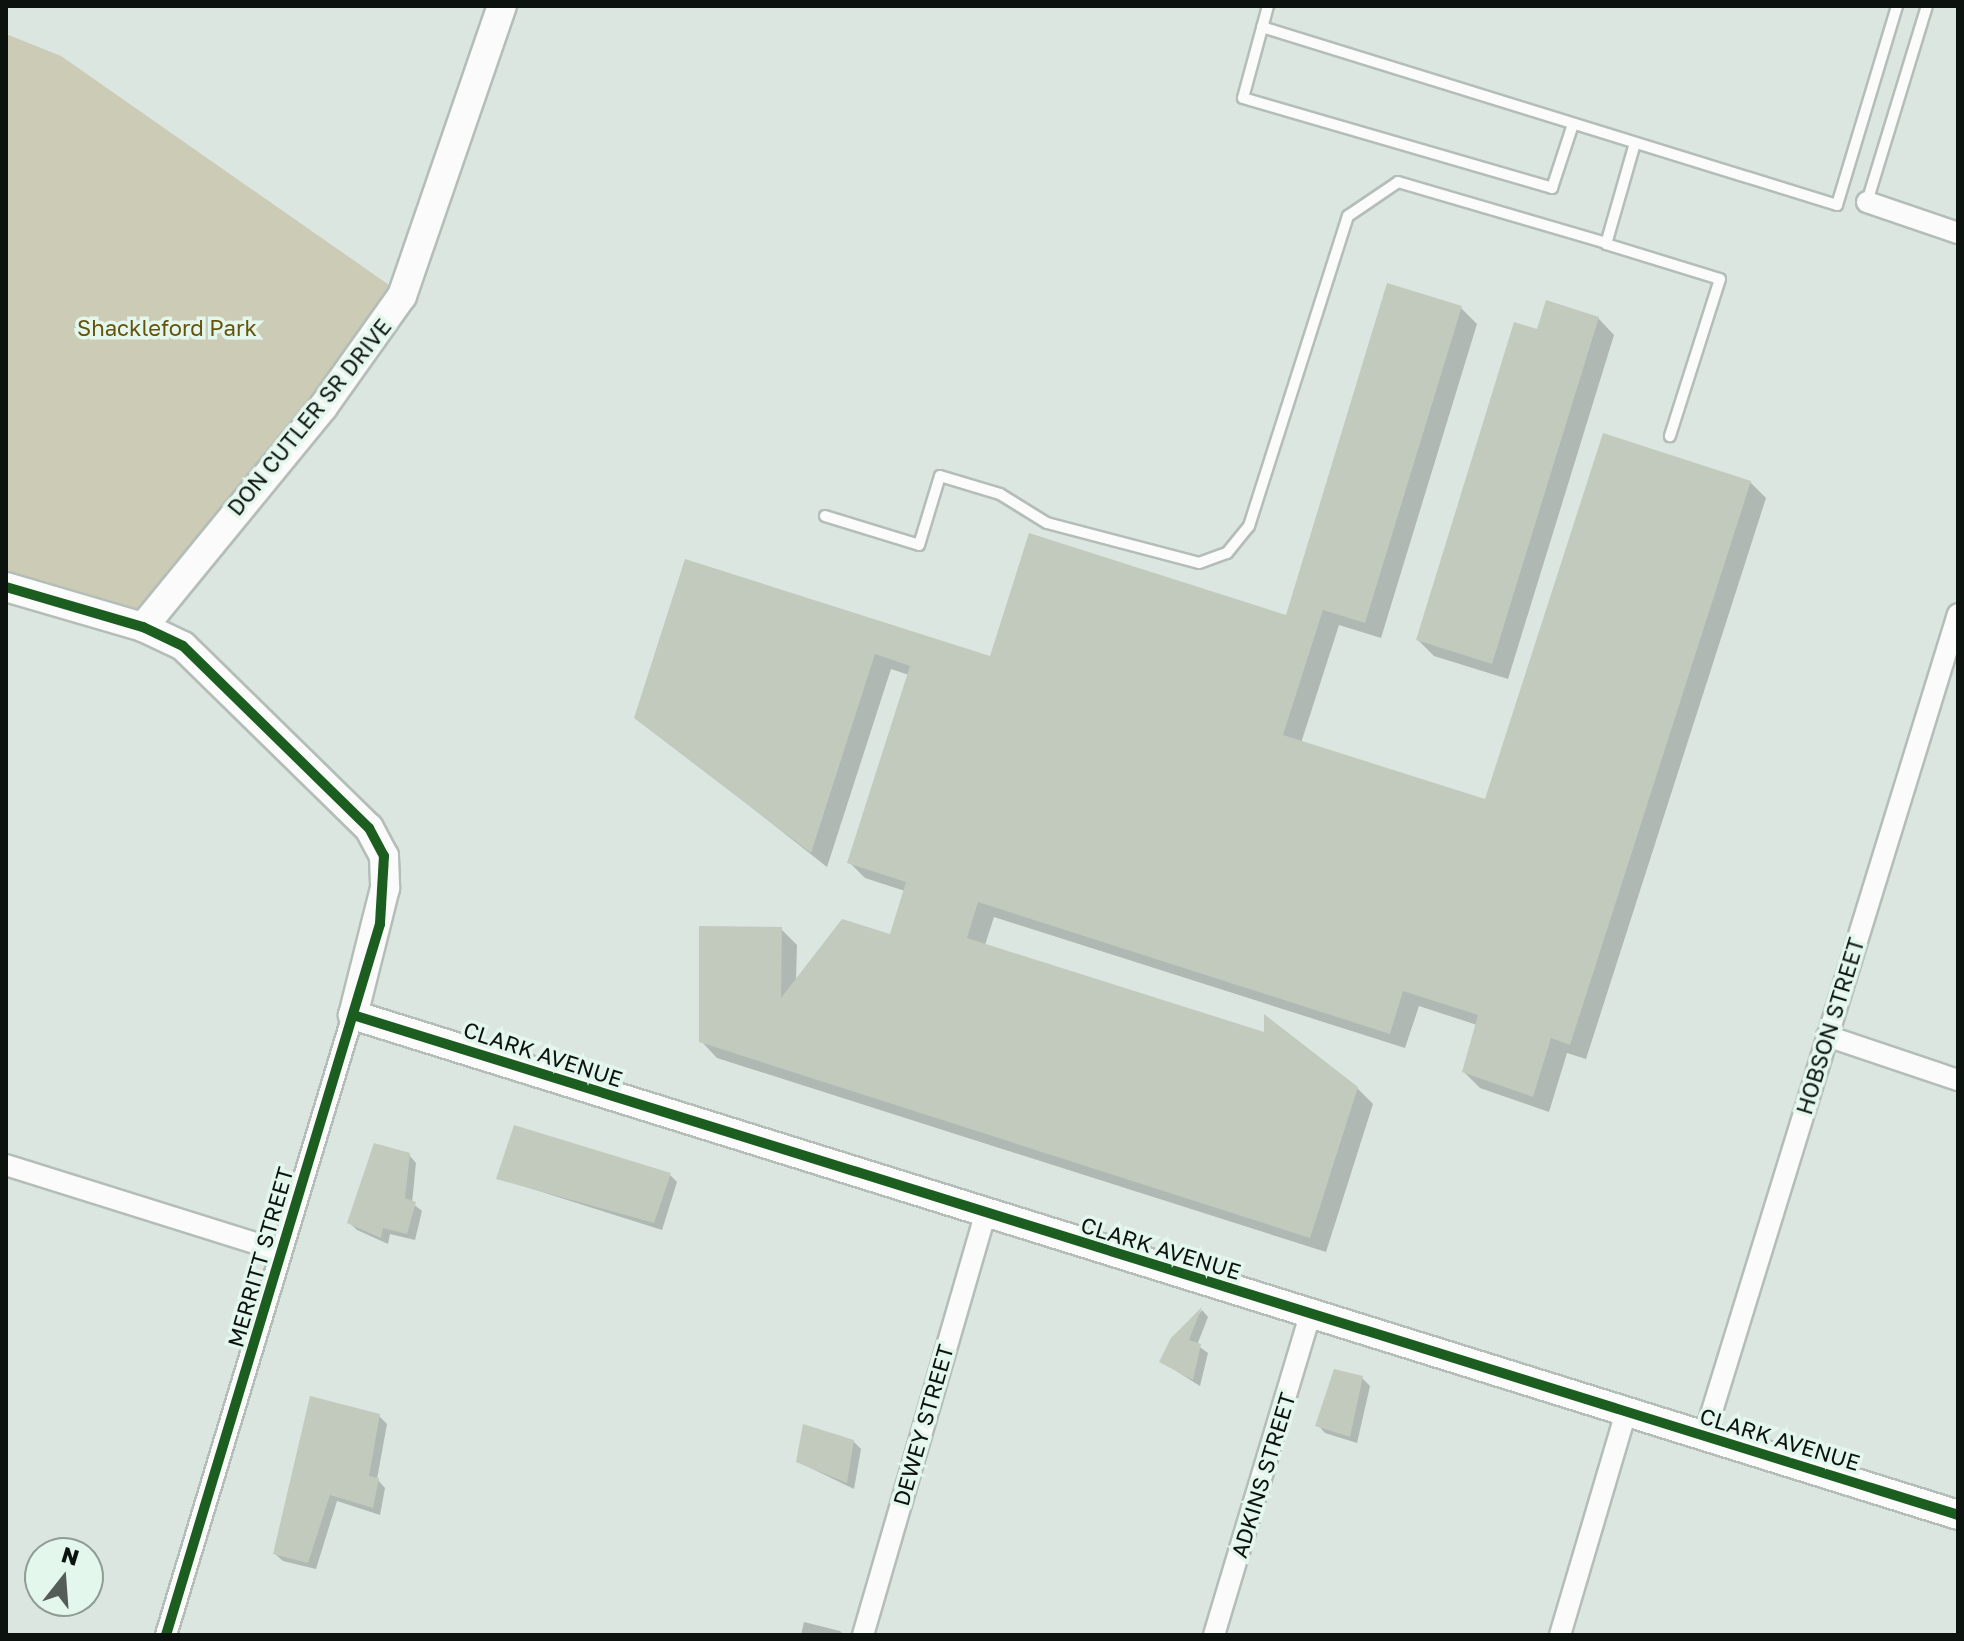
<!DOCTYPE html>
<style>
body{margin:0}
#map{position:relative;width:1964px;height:1641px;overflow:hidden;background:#dbe6e0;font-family:"Golos Text",sans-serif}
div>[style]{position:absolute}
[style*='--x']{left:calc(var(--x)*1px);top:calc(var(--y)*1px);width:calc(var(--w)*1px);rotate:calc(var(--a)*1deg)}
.green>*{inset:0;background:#cccbb5}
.shadow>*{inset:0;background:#0003}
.building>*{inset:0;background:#c1cabd}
.roads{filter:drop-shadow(2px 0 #b4bdb8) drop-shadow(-2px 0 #b4bdb8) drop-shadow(0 2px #b4bdb8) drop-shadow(0 -2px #b4bdb8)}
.lane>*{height:10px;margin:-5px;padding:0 5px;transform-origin:5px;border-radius:5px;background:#fafbfa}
.street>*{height:20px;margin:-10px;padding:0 10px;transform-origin:10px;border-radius:10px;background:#fafbfa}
.secondary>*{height:28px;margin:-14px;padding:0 14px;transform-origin:14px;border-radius:14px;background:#fafbfa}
.cycleway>*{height:10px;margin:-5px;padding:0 5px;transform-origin:5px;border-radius:5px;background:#1b5e20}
span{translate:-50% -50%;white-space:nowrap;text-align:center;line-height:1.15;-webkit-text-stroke:7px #e4f7ec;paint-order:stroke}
.park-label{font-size:22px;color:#65520d}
.street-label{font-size:22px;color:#0c130f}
.frame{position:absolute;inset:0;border:8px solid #0c130f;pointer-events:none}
.north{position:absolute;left:24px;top:1537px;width:80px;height:80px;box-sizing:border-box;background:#e4f7ec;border:2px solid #8e9c94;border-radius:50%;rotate:17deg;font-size:22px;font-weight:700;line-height:32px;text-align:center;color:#0c130f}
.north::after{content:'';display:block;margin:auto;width:28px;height:36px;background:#545d58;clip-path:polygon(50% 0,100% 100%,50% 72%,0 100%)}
</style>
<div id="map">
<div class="green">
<div style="clip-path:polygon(6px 34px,61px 56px,399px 292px,142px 621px,6px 581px)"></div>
</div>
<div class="shadow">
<div style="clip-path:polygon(1461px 308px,1477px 324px,1381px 638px,1339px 625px,1301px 743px,1486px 802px,1750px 482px,1766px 498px,1586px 1059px,1567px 1053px,1549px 1112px,1480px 1088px,1464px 1072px,1477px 1025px,1419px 1006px,1405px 1048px,994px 917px,985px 945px,1357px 1088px,1373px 1104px,1326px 1252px,717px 1058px,701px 1041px,781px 929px,797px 945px,796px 981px,891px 936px,905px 891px,865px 878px,849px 862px,909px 675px,891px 669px,827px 867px,637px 717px,687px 561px,991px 658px,1287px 617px)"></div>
<div style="clip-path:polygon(1598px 318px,1614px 335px,1508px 679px,1434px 656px,1418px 640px,1539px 332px)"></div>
<div style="clip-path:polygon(409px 1155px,416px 1163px,412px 1203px,422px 1211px,415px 1240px,390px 1234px,388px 1244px,357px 1230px,350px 1223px)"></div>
<div style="clip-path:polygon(670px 1175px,677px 1182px,662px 1230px,498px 1178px)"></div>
<div style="clip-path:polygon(1202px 1310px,1208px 1317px,1197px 1345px,1208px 1353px,1200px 1386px,1162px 1362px)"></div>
<div style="clip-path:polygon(1362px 1378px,1370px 1386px,1357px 1443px,1325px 1433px,1318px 1425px)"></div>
<div style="clip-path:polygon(379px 1416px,387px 1424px,377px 1479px,385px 1488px,380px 1515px,337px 1501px,316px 1569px,283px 1561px,275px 1554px)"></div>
<div style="clip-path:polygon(853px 1441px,861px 1449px,854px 1489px,798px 1462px)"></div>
<div style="clip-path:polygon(804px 1622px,840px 1631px,844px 1635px,801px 1635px)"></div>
</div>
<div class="building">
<div style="clip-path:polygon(1387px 283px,1462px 306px,1365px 623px,1323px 610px,1283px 735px,1485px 799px,1603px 433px,1751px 481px,1570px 1045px,1551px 1038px,1533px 1097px,1462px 1072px,1478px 1015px,1403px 991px,1390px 1034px,978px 902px,967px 938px,1264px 1032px,1264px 1014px,1358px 1087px,1310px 1238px,699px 1042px,699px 926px,782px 927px,781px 998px,842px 919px,890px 934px,906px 882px,847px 863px,910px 666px,875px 654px,811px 853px,634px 718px,685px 559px,990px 656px,1029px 533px,1286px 615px)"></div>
<div style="clip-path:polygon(1546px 300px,1599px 317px,1492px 664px,1416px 640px,1514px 322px,1537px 329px)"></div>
<div style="clip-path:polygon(514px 1125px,671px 1173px,654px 1223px,496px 1179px)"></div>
<div style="clip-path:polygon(374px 1143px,410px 1153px,405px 1198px,416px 1202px,407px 1234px,383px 1228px,381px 1238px,347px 1223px)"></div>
<div style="clip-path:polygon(1202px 1307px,1189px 1340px,1201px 1344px,1193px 1380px,1159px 1362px,1171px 1338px)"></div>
<div style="clip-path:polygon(1334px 1369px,1363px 1376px,1350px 1437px,1315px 1426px)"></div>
<div style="clip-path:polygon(310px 1396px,380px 1414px,369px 1476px,379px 1478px,373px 1508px,330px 1495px,308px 1563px,273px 1554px)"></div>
<div style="clip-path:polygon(803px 1424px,854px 1440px,847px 1483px,796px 1462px)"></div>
</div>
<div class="roads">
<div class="lane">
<div style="--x:1268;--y:6;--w:95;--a:105.2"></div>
<div style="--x:1243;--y:98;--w:322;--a:16.2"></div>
<div style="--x:1552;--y:188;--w:67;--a:-71.8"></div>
<div style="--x:1262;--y:27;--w:602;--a:17.2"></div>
<div style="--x:1837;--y:205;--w:208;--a:-73.2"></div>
<div style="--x:1635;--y:143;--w:105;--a:106"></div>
<div style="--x:1606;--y:244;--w:119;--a:17.1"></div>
<div style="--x:1720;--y:279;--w:165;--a:107.7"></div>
<div style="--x:1867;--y:202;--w:205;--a:-73"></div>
<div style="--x:825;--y:516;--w:98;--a:17.1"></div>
<div style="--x:919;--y:545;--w:72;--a:-73.1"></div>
<div style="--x:940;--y:476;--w:63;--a:16.7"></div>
<div style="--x:1000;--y:494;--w:55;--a:31.7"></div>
<div style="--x:1047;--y:523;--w:157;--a:14.7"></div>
<div style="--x:1199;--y:563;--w:30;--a:-20"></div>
<div style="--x:1227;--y:553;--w:35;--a:-51"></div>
<div style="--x:1249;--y:526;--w:325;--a:-72.3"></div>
<div style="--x:1348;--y:216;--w:60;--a:-34.2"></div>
<div style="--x:1398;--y:182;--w:218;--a:16.3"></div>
</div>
<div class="street">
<div style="--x:1867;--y:202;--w:96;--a:18.8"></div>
<div style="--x:1827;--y:1036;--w:138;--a:18.6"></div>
<div style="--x:6;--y:1165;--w:288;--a:17.4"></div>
<div style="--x:1704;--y:1437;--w:861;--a:-72.85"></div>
<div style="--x:166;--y:1635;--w:648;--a:-73.22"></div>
<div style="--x:863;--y:1635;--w:437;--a:-73.8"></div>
<div style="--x:1214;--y:1635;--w:334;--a:-73.3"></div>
<div style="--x:1560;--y:1635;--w:233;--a:-73.5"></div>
</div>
<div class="secondary">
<div style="--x:6;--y:587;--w:143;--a:16.3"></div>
<div style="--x:143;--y:627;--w:44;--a:25.4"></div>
<div style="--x:183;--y:646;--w:260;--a:44.4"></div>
<div style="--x:369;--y:828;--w:32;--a:62"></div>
<div style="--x:384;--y:856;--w:32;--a:88"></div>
<div style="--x:385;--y:888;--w:131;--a:104.1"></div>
<div style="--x:353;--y:1015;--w:1681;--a:17.3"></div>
<div style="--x:143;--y:627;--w:284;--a:-50.7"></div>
<div style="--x:323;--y:407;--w:136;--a:-54.6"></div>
<div style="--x:402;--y:296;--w:307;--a:-71"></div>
</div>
</div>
<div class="cycleway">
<div style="--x:6;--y:587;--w:143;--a:16.3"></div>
<div style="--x:143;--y:627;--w:44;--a:25.4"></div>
<div style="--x:183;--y:646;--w:260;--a:44.4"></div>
<div style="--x:369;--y:828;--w:32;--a:62"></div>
<div style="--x:384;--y:856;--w:68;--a:93.4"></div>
<div style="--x:380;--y:924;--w:743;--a:106.75"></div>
<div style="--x:353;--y:1015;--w:1681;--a:17.3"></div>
</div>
<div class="park-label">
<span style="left:167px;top:328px">Shackleford Park</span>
</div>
<div class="street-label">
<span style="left:309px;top:417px;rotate:-51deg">DON CUTLER SR DRIVE</span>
<span style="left:1830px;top:1026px;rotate:-73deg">HOBSON STREET</span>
<span style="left:543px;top:1054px;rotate:18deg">CLARK AVENUE</span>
<span style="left:1161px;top:1248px;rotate:17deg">CLARK AVENUE</span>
<span style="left:260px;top:1257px;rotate:-74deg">MERRITT STREET</span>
<span style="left:923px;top:1425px;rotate:-74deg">DEWEY STREET</span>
<span style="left:1780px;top:1439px;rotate:17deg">CLARK AVENUE</span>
<span style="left:1263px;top:1475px;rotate:-73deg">ADKINS STREET</span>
</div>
<div class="frame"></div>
<div class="north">N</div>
</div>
